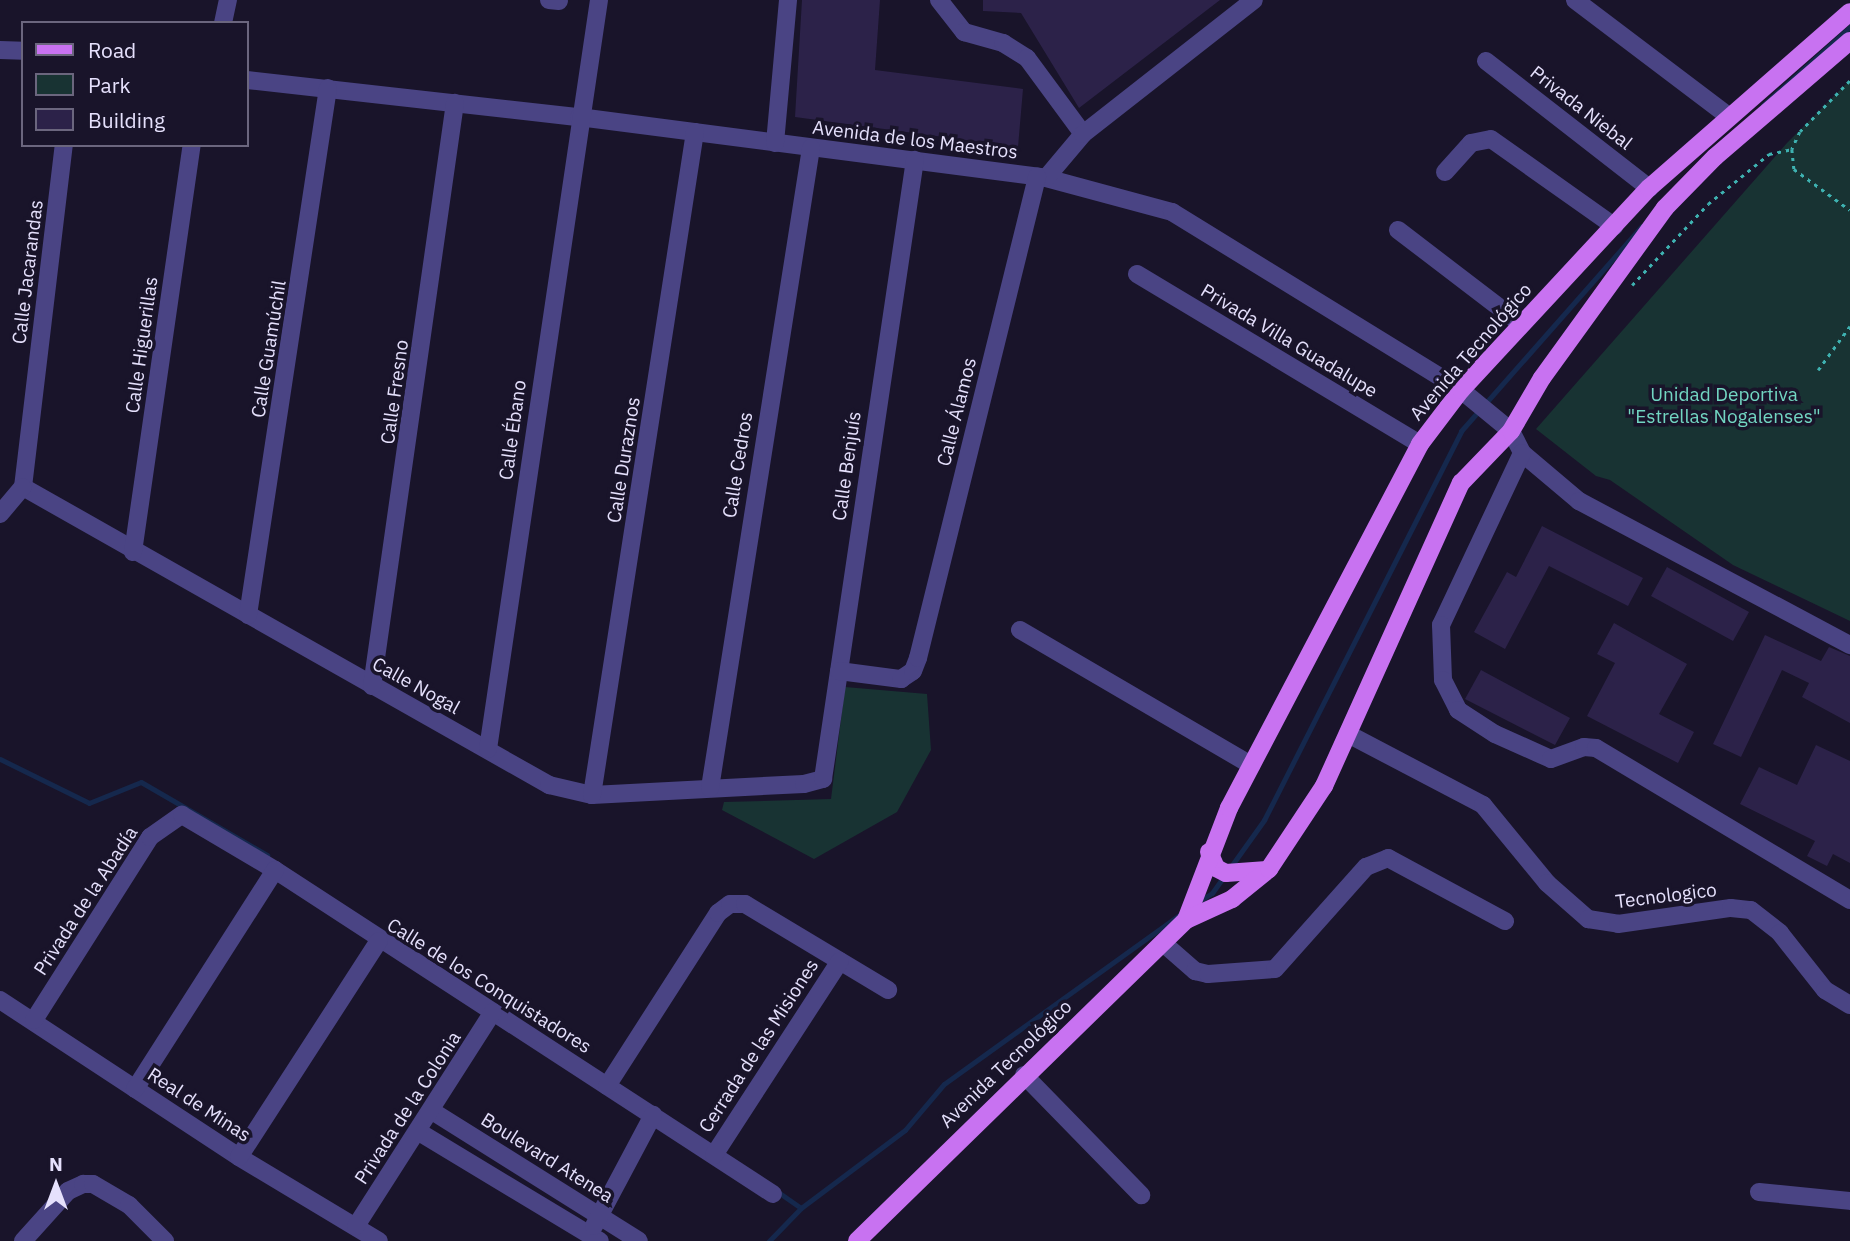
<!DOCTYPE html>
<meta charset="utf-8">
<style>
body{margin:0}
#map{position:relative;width:1850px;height:1241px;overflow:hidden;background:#19142a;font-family:"IBM Plex Sans",sans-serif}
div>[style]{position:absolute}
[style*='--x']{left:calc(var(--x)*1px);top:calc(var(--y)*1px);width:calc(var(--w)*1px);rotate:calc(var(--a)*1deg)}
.green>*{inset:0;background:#183333}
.stream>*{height:5px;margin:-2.5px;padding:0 2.5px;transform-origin:2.5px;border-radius:2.5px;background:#15284d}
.building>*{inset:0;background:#2c2249}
.path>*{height:2.5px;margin-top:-1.25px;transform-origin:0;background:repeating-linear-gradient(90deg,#3eb2b1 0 3.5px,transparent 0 8.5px)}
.minor>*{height:18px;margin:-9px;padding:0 9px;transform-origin:9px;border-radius:9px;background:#4a4484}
.major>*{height:18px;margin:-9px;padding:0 9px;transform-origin:9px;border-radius:9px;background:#c872f1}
span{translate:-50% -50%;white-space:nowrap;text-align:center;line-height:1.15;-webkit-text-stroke:7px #19142a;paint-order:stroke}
.street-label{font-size:19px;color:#e5e0fc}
.park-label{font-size:19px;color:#72d6c2}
.legend{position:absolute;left:21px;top:21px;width:228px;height:126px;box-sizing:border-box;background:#19142a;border:2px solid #6b667e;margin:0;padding:9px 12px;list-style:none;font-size:21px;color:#e5e0fc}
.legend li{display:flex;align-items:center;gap:14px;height:35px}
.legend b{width:35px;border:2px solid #6b667e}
.north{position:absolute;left:21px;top:1150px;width:70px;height:70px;-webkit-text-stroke:5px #19142a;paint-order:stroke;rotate:0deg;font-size:19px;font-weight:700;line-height:28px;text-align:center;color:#e5e0fc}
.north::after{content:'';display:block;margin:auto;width:24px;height:32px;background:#e5e0fc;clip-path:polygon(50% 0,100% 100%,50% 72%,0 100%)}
</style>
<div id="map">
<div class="green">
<div style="clip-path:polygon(1850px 80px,1850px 621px,1733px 565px,1610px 480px,1596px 476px,1536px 429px,1787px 143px)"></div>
<div style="clip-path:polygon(845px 687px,927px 694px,931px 750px,897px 812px,814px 859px,722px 810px,724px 802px,831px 799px)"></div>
</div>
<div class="stream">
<div style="--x:1763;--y:105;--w:117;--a:-41.9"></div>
<div style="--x:0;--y:759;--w:99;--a:26.3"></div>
<div style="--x:89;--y:803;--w:56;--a:-22"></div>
<div style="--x:141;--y:782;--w:146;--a:30.1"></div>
<div style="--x:1198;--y:902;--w:17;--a:-33"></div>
<div style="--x:1212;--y:893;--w:90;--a:-54.5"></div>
<div style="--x:1264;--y:820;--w:436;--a:-63.1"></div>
<div style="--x:1461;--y:431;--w:273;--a:-48.6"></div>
<div style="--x:778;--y:1192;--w:28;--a:35"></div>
<div style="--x:769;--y:1241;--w:46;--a:-45.9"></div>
<div style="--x:801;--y:1208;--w:130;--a:-36.9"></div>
<div style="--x:905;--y:1130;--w:60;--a:-49.7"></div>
<div style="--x:944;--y:1084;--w:293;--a:-35.7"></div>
</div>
<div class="building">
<div style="clip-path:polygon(802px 0,880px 0,875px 70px,1023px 89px,1018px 147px,795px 117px)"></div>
<div style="clip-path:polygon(983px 0,1220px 0,1079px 108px,1021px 13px,983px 11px)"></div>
<div style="clip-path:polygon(1542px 526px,1643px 578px,1628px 606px,1549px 566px,1505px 649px,1474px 632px,1507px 572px,1516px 577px)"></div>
<div style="clip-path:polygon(1667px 567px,1749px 612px,1733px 641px,1651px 596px)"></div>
<div style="clip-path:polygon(1614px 623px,1687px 664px,1659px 714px,1694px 732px,1678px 763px,1587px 716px,1615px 663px,1597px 654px)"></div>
<div style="clip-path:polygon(1765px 635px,1821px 661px,1829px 647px,1850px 656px,1850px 723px,1802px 697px,1809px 683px,1782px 670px,1741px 757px,1713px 744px)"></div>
<div style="clip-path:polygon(1481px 670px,1570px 718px,1555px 745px,1465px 699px)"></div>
<div style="clip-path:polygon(1816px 745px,1850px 761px,1850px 863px,1833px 854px,1827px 866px,1807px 856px,1815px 841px,1740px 804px,1759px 767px,1797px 785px)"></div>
</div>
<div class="path">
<div style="--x:1850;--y:81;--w:71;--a:134.4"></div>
<div style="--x:1800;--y:132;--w:19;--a:115"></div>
<div style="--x:1792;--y:149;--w:20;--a:84"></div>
<div style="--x:1794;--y:169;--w:69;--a:36.2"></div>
<div style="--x:1632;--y:285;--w:111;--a:-46.8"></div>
<div style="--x:1708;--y:204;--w:79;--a:-39.3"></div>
<div style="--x:1769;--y:154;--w:24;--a:-12"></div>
<div style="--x:1818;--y:370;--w:54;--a:-54"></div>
</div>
<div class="minor">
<div style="--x:549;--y:0;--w:10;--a:6"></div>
<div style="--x:939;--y:0;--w:41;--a:52"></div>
<div style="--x:964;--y:32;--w:41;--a:15.8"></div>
<div style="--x:1003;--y:43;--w:28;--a:32"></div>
<div style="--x:1027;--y:58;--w:94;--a:53.6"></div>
<div style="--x:1575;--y:0;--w:191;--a:37.1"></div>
<div style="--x:223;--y:23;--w:24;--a:-78"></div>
<div style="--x:0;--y:50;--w:23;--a:2"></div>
<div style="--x:1486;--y:61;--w:207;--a:37.9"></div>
<div style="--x:247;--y:80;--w:334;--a:6.4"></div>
<div style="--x:579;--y:117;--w:471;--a:7.4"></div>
<div style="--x:1046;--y:178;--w:131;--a:15.1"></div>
<div style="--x:1172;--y:212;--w:339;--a:31.6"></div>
<div style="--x:1461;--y:390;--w:65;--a:39.4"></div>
<div style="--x:1511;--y:431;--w:25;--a:63"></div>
<div style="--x:1522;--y:453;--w:75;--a:40.1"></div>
<div style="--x:1579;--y:501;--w:307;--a:28"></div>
<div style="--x:775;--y:143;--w:144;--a:-84.8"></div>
<div style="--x:1445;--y:172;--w:39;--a:-48"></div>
<div style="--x:1471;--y:143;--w:20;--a:-11"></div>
<div style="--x:1491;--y:139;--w:151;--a:35.3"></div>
<div style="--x:1046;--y:178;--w:57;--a:-49.9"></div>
<div style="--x:1083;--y:134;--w:217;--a:-38.1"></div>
<div style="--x:1398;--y:230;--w:155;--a:37.4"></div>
<div style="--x:1137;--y:274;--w:330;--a:31"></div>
<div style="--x:1522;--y:453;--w:190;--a:115.2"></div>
<div style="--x:1441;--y:625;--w:55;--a:87.9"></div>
<div style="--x:1443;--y:680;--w:34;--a:63"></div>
<div style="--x:1458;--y:710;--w:44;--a:33"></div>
<div style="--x:1495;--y:734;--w:61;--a:24.1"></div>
<div style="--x:1551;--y:759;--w:35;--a:-20"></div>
<div style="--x:1584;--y:747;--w:12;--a:5"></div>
<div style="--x:1596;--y:748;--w:296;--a:30.9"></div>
<div style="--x:23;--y:487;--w:605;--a:29.53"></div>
<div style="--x:549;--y:785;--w:44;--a:13.1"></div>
<div style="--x:592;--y:795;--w:212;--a:-3"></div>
<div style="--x:804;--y:784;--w:20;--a:-15"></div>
<div style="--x:823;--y:779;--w:626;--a:-81.55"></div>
<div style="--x:23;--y:487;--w:344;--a:-83.2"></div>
<div style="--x:0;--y:514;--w:35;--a:-50"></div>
<div style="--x:133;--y:552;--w:411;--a:-81.8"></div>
<div style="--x:248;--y:615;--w:533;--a:-81.37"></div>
<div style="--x:1020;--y:630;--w:268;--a:30.3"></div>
<div style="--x:839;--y:671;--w:63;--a:7.4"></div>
<div style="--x:901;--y:679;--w:14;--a:-34"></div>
<div style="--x:913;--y:671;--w:14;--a:-69"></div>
<div style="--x:918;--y:658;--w:496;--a:-76.1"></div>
<div style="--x:372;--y:686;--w:589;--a:-81.9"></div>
<div style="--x:1348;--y:734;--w:153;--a:27.7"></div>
<div style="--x:1483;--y:805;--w:101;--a:50.6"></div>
<div style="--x:1547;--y:883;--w:55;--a:41.3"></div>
<div style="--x:1588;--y:919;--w:30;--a:9"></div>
<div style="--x:1618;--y:924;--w:114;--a:-8.1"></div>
<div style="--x:1731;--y:908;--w:20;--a:6"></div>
<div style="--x:1751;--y:910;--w:37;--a:38"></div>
<div style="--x:1780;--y:933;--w:73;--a:51.7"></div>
<div style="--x:1825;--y:990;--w:29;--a:31"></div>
<div style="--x:488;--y:749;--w:757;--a:-81.57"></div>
<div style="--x:710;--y:788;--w:648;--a:-81.03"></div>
<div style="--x:592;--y:795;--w:671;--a:-81.17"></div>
<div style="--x:1163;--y:943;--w:43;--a:41.2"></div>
<div style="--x:1195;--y:971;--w:13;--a:13"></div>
<div style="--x:1208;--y:974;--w:67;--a:-4.3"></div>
<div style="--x:1275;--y:969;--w:137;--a:-48.3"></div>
<div style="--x:1366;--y:867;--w:24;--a:-22"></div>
<div style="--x:1388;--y:858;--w:133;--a:28.3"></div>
<div style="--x:0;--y:1000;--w:286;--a:33.3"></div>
<div style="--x:239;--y:1157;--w:163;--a:31"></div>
<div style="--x:34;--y:1020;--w:217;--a:-57.6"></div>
<div style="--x:150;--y:837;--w:39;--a:-35"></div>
<div style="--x:182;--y:815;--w:108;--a:30.6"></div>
<div style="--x:275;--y:870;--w:594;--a:33.05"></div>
<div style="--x:1024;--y:1075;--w:168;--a:45.7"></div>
<div style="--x:607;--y:1086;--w:206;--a:-57.3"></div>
<div style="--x:718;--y:913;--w:15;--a:-37"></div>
<div style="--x:730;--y:904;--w:15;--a:0"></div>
<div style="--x:745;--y:904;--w:167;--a:31"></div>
<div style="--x:135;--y:1089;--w:260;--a:-57.4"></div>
<div style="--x:432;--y:1111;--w:244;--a:32.1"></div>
<div style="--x:419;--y:1132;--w:211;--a:31.1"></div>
<div style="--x:714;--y:1155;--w:231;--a:-57"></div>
<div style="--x:239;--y:1157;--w:257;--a:-57.1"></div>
<div style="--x:1759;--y:1192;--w:91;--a:5.6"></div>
<div style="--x:356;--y:1226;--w:254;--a:-57.4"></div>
<div style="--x:594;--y:1226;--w:126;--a:-62"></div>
<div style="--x:23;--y:1241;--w:67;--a:-48"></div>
<div style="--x:68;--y:1191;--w:17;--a:-25"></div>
<div style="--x:83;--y:1184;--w:10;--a:0"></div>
<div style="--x:93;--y:1184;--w:42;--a:30.3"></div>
<div style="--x:129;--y:1205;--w:51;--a:45"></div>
</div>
<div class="major">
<div style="--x:1209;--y:852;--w:17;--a:66"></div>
<div style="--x:1216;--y:868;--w:11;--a:27"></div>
<div style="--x:1226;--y:873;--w:41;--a:-4.2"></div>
<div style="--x:1186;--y:920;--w:120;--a:-69"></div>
<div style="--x:1229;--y:808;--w:411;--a:-62.3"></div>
<div style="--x:1420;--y:444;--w:68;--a:-52.8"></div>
<div style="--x:1461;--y:390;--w:276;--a:-47.1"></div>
<div style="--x:1649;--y:188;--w:267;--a:-41.2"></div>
<div style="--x:857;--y:1241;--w:460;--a:-44.3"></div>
<div style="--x:1186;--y:920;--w:51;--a:-24.5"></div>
<div style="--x:1232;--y:899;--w:48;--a:-39"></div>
<div style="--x:1269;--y:869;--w:100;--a:-56.5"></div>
<div style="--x:1324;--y:786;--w:333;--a:-65.7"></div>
<div style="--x:1461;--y:483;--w:72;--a:-46.1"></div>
<div style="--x:1511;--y:431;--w:61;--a:-59.7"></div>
<div style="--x:1542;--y:378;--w:210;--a:-54.1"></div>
<div style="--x:1665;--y:208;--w:71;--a:-45.6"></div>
<div style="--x:1715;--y:157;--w:178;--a:-40.7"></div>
</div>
<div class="street-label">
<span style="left:1581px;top:108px;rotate:38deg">Privada Niebal</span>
<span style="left:915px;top:140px;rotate:7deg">Avenida de los Maestros</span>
<span style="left:28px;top:272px;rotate:-83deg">Calle Jacarandas</span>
<span style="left:1289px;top:341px;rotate:31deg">Privada Villa Guadalupe</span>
<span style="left:142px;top:345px;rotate:-82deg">Calle Higuerillas</span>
<span style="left:269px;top:349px;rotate:-81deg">Calle Guamúchil</span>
<span style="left:1471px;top:352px;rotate:-49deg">Avenida Tecnológico</span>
<span style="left:395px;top:392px;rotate:-82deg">Calle Fresno</span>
<span style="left:957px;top:412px;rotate:-76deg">Calle Álamos</span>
<span style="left:513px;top:430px;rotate:-82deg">Calle Ébano</span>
<span style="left:624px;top:460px;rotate:-81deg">Calle Duraznos</span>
<span style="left:738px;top:465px;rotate:-81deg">Calle Cedros</span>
<span style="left:847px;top:466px;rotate:-82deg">Calle Benjuís</span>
<span style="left:416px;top:686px;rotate:29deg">Calle Nogal</span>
<span style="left:1666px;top:896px;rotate:-7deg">Tecnologico</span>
<span style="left:86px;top:901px;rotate:-57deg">Privada de la Abadía</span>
<span style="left:489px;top:986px;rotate:32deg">Calle de los Conquistadores</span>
<span style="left:759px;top:1046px;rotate:-57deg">Cerrada de las Misiones</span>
<span style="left:1006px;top:1064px;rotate:-44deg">Avenida Tecnológico</span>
<span style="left:199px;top:1105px;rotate:33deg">Real de Minas</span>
<span style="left:408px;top:1108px;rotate:-57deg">Privada de la Colonia</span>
<span style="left:547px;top:1158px;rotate:32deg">Boulevard Atenea</span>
</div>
<div class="park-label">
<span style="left:1724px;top:406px">Unidad Deportiva<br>"Estrellas Nogalenses"</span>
</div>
<ul class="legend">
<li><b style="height:9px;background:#c872f1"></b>Road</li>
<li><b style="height:19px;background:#183333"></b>Park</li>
<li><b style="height:19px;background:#2c2249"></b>Building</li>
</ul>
<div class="north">N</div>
</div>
